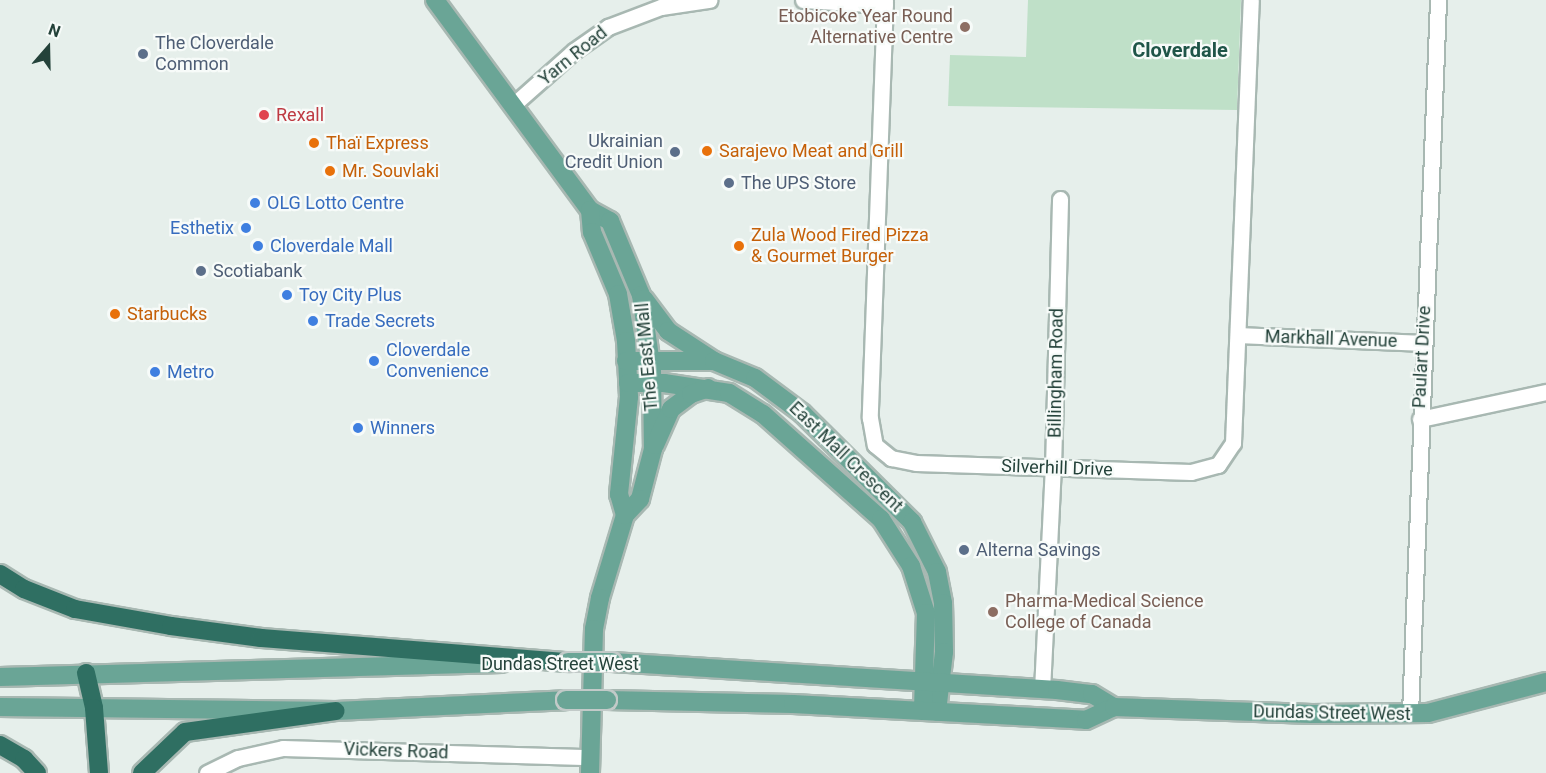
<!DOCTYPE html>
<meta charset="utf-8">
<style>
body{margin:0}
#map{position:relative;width:1546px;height:773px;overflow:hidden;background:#e6efeb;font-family:Roboto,sans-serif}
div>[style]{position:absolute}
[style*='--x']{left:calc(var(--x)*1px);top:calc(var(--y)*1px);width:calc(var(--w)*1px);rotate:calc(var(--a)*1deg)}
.green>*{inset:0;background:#bfe0c8}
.roads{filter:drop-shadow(2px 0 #a8b8b2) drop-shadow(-2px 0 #a8b8b2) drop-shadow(0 2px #a8b8b2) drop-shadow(0 -2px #a8b8b2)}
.minor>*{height:15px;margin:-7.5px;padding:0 7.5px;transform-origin:7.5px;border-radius:7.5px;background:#fff}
.major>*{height:18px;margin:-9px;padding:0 9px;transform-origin:9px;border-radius:9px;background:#6aa596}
.highway>*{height:18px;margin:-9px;padding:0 9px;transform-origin:9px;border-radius:9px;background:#2f6f62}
.bridges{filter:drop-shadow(2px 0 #c2cac8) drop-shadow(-2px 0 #c2cac8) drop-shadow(0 2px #c2cac8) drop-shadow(0 -2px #c2cac8)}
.major-bridge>*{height:18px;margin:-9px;padding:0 9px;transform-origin:9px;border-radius:9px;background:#6aa596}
.dots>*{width:16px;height:16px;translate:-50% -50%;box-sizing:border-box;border:3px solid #f7fbf9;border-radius:50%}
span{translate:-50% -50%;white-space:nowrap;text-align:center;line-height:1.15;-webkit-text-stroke:4.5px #f7fbf9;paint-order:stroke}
.education-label{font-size:18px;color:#785e54}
.right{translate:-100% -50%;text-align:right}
.left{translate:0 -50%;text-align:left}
.service-label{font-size:18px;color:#4e5e75}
.street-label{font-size:18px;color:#24423a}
.health-label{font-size:18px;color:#be3a42}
.food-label{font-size:18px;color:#c56008}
.shop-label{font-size:18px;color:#366cbe}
.neighbourhood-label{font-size:20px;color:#1f5548;font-weight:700}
.north{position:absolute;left:18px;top:18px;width:60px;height:60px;-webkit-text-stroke:4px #f7fbf9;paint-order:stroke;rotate:20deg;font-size:16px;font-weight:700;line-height:24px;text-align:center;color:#24423a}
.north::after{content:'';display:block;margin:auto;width:21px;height:27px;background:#24423a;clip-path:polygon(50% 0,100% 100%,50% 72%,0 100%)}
</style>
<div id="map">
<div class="green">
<div style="clip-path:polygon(1028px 0,1241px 0,1237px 110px,948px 106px,950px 55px,1026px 57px)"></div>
</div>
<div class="roads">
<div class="minor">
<div style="--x:803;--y:0;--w:82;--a:3.5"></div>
<div style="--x:885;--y:0;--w:418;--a:92.1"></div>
<div style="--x:870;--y:418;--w:27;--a:80"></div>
<div style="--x:875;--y:445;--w:21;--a:39"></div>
<div style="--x:891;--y:458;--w:25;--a:11"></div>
<div style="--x:916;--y:463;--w:275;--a:1.9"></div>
<div style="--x:1191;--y:472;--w:28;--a:-15"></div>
<div style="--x:1218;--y:465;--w:27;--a:-56"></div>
<div style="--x:1233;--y:443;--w:443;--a:-87.7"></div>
<div style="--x:512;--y:106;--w:83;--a:-41.6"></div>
<div style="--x:574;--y:51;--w:42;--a:-35.2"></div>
<div style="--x:608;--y:27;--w:57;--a:-20.7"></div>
<div style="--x:661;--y:7;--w:49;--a:-8.3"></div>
<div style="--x:1239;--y:335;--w:184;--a:2.5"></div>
<div style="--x:1420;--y:419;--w:129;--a:-12.1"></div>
<div style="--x:1042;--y:690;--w:222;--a:-87.2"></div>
<div style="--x:1053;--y:468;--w:269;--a:-88.5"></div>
<div style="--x:1410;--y:714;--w:715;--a:-87.75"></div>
<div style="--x:207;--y:773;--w:34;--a:-26"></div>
<div style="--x:238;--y:758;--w:46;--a:-12.5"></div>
<div style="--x:283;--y:748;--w:308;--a:1.7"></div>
</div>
<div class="major">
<div style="--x:435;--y:0;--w:261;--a:53.6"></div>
<div style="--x:590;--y:210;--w:23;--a:29"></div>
<div style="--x:610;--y:221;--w:80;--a:67.3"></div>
<div style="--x:641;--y:295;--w:77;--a:81.8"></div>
<div style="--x:652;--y:371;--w:78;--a:89.3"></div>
<div style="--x:653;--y:449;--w:52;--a:104.6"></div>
<div style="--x:640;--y:499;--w:22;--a:133"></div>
<div style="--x:625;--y:515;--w:87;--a:106.8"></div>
<div style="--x:600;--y:598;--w:32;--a:101"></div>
<div style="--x:594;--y:629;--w:144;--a:91.6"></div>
<div style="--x:590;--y:210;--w:22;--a:85"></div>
<div style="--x:592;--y:232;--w:67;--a:67.2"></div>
<div style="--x:618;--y:294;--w:48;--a:80.3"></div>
<div style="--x:626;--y:341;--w:56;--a:86.9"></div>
<div style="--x:629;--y:397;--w:98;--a:95.9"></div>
<div style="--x:619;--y:494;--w:22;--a:74"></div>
<div style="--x:644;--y:299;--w:40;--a:53"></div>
<div style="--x:668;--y:331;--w:55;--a:33.1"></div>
<div style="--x:626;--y:361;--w:88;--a:0"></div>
<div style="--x:714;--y:361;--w:44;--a:22.5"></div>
<div style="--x:755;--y:378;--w:59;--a:36.7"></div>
<div style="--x:802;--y:413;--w:155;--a:44.7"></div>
<div style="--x:912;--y:522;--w:56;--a:63.4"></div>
<div style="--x:937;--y:572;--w:32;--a:79"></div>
<div style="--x:943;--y:603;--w:49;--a:88.8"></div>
<div style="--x:944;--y:652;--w:60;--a:96.7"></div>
<div style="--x:628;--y:383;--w:36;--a:0"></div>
<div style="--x:664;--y:383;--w:66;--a:8.7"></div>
<div style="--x:729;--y:393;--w:40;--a:32"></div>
<div style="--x:763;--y:414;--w:158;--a:41.7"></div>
<div style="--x:881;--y:519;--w:56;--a:57.4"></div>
<div style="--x:911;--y:566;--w:49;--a:72.3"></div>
<div style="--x:926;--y:613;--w:98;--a:91.8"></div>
<div style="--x:655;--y:445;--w:39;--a:-66"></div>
<div style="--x:671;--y:409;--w:25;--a:-37"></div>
<div style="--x:691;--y:394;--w:18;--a:-19"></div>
<div style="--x:612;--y:662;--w:446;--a:3.6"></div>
<div style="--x:1057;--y:690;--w:35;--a:7"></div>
<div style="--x:1092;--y:694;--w:26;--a:31"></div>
<div style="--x:0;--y:677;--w:502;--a:-1.6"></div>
<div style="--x:607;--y:700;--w:186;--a:1.2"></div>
<div style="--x:793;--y:704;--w:293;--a:3.1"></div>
<div style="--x:1086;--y:720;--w:31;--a:-25"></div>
<div style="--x:1114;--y:707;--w:198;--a:2"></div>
<div style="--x:1312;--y:714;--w:116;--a:-0.5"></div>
<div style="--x:1428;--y:713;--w:122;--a:-14.7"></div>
<div style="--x:0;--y:707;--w:336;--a:0.7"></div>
<div style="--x:336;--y:711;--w:230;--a:-2.7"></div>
</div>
<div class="highway">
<div style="--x:0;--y:574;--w:28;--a:32"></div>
<div style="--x:24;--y:589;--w:55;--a:21.4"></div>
<div style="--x:75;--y:609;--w:97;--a:10"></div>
<div style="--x:171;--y:626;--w:91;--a:7.6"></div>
<div style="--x:261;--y:638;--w:308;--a:4.5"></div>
<div style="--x:86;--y:673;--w:36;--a:77"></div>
<div style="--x:94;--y:708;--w:65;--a:85.6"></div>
<div style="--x:0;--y:745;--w:28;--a:30"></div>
<div style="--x:24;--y:759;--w:19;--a:47"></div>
<div style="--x:142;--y:773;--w:59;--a:-43.6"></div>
<div style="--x:185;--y:732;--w:152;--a:-7.9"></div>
</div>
</div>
<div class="bridges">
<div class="major-bridge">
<div style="--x:568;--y:662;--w:44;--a:0"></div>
<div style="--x:566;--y:700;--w:41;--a:0"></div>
</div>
</div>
<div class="dots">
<div style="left:965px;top:27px;background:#8d6e63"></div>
<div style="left:143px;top:54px;background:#5c6f8a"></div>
<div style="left:264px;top:115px;background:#e0444e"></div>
<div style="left:314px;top:143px;background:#e8710a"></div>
<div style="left:707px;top:151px;background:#e8710a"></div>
<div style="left:675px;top:152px;background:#5c6f8a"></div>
<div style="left:330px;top:171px;background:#e8710a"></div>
<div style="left:729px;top:183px;background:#5c6f8a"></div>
<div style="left:255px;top:203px;background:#3f7fe0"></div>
<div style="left:246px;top:228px;background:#3f7fe0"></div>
<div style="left:258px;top:246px;background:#3f7fe0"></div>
<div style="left:739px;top:246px;background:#e8710a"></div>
<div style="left:201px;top:271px;background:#5c6f8a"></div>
<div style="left:287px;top:295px;background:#3f7fe0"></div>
<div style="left:115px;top:314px;background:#e8710a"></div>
<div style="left:313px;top:321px;background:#3f7fe0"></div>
<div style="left:374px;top:361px;background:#3f7fe0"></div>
<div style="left:155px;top:372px;background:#3f7fe0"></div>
<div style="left:358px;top:428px;background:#3f7fe0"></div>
<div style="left:964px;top:550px;background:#5c6f8a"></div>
<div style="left:993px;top:612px;background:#8d6e63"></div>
</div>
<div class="education-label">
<span class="right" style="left:953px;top:27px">Etobicoke Year Round<br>Alternative Centre</span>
<span class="left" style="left:1005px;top:612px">Pharma-Medical Science<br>College of Canada</span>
</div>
<div class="service-label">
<span class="left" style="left:155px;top:54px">The Cloverdale<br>Common</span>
<span class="right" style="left:663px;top:152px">Ukrainian<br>Credit Union</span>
<span class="left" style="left:741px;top:183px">The UPS Store</span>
<span class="left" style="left:213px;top:271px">Scotiabank</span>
<span class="left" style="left:976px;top:550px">Alterna Savings</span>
</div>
<div class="street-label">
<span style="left:573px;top:56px;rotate:-39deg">Yarn Road</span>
<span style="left:1331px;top:339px;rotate:2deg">Markhall Avenue</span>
<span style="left:647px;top:357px;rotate:-95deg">The East Mall</span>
<span style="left:1422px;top:357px;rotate:-87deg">Paulart Drive</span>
<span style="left:1056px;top:373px;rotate:-89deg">Billingham Road</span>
<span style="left:846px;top:457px;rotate:44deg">East Mall Crescent</span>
<span style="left:1057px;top:468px;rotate:2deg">Silverhill Drive</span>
<span style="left:560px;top:664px">Dundas Street West</span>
<span style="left:1332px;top:713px;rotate:1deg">Dundas Street West</span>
<span style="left:396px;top:751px;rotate:2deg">Vickers Road</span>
</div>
<div class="health-label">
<span class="left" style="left:276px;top:115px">Rexall</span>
</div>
<div class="food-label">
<span class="left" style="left:326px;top:143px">Thaï Express</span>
<span class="left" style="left:719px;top:151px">Sarajevo Meat and Grill</span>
<span class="left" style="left:342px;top:171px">Mr. Souvlaki</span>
<span class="left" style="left:751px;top:246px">Zula Wood Fired Pizza<br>&amp; Gourmet Burger</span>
<span class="left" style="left:127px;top:314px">Starbucks</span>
</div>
<div class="shop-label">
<span class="left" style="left:267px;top:203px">OLG Lotto Centre</span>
<span class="right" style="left:234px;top:228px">Esthetix</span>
<span class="left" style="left:270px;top:246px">Cloverdale Mall</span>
<span class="left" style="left:299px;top:295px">Toy City Plus</span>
<span class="left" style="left:325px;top:321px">Trade Secrets</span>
<span class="left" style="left:386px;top:361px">Cloverdale<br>Convenience</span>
<span class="left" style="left:167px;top:372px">Metro</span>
<span class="left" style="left:370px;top:428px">Winners</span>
</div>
<div class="neighbourhood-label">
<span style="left:1180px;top:50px">Cloverdale</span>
</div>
<div class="north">N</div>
</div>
